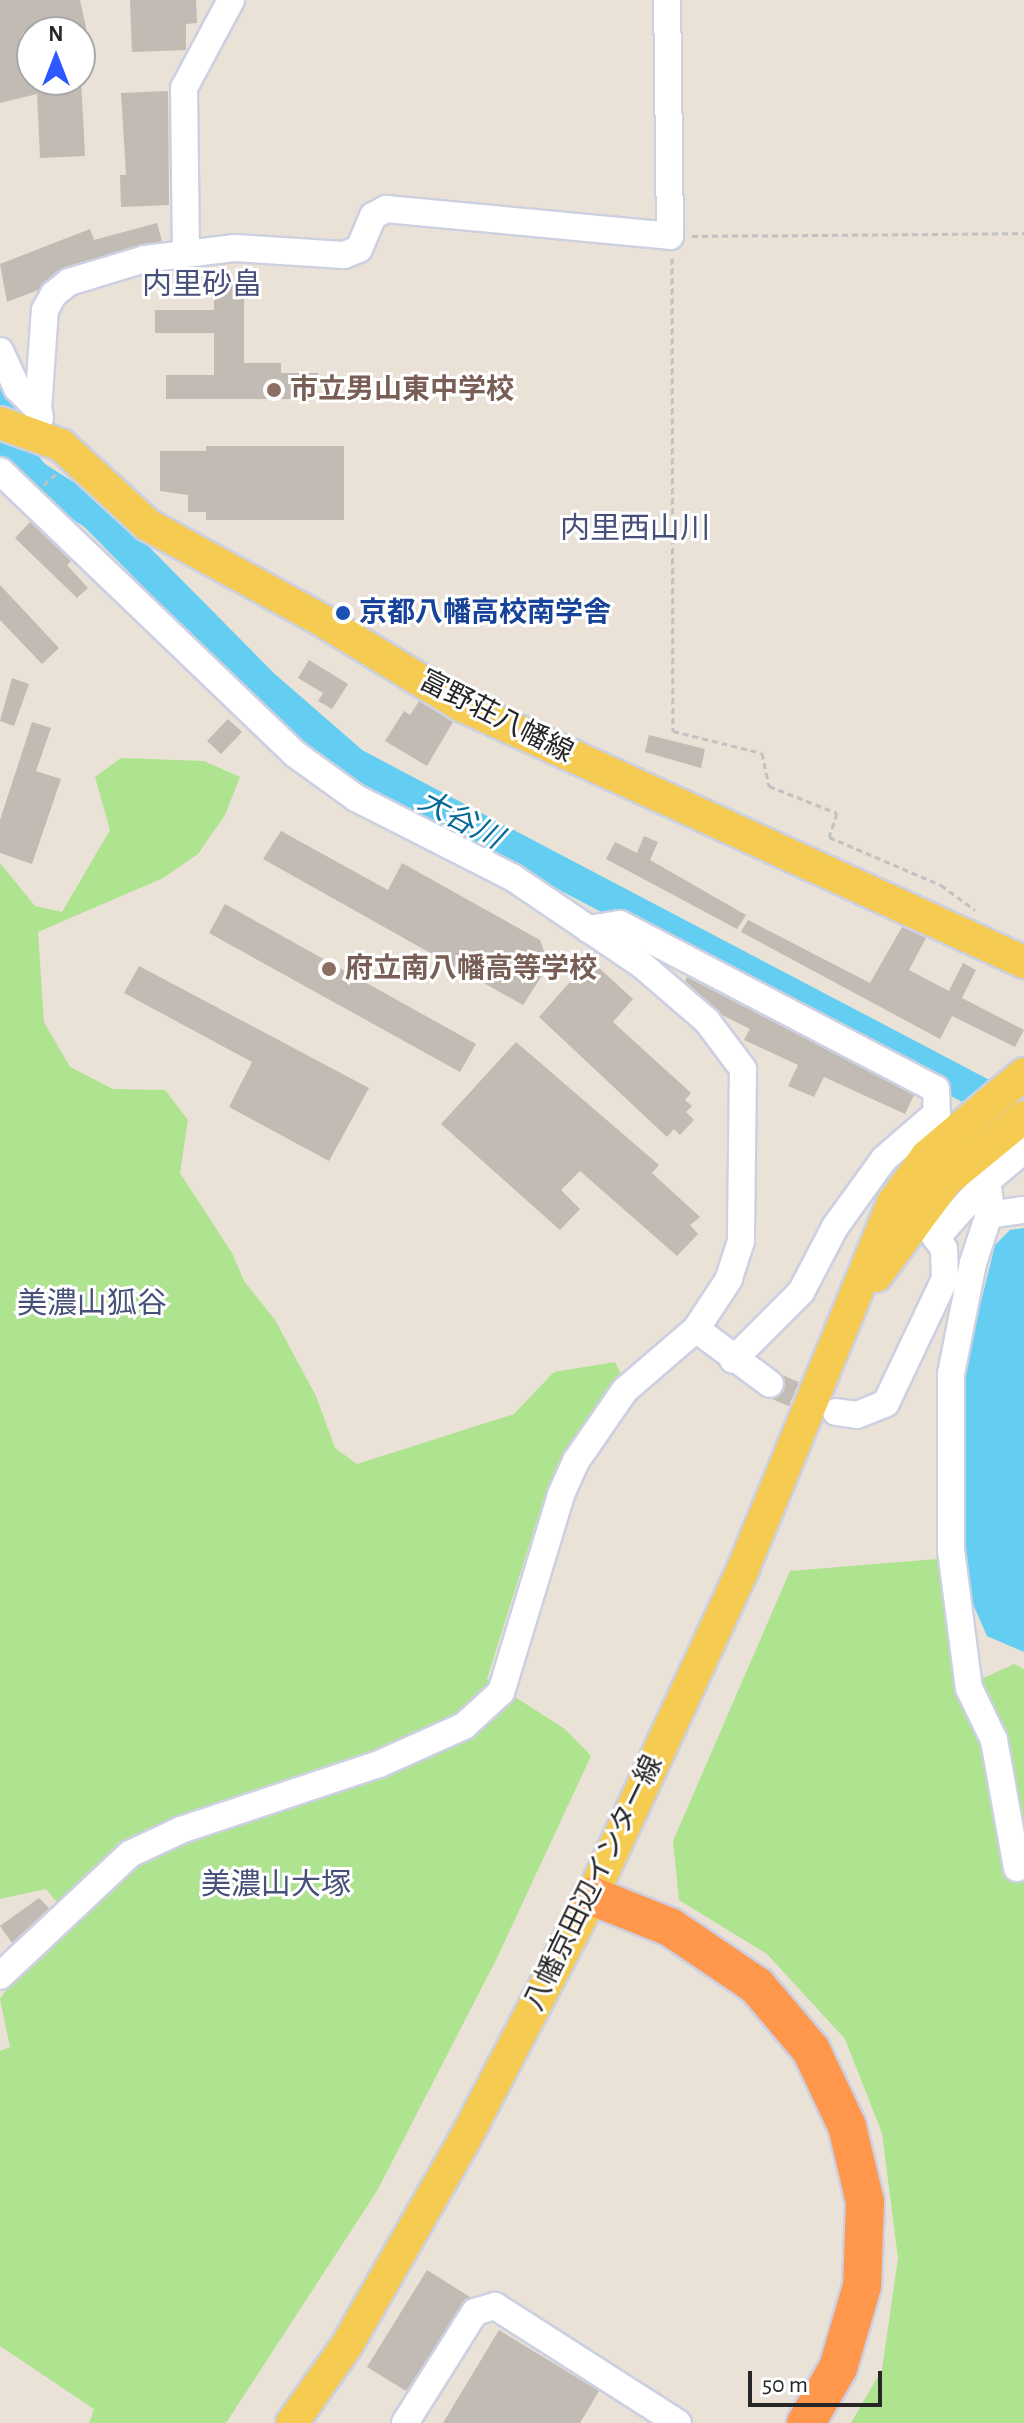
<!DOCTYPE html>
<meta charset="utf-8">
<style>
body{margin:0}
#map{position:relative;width:1024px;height:2423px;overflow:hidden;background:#eae1d7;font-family:"Alegreya Sans","Noto Sans JP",sans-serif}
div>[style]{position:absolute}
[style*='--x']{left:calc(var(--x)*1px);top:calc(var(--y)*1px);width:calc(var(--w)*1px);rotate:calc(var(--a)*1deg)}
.green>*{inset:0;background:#aee490}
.water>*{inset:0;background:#64cef2}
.river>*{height:32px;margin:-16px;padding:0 16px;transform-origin:16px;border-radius:16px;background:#64cef2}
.building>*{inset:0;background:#c1bbb4}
.minor-tunnel>*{height:26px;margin-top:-13px;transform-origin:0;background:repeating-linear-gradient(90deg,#c3bcb4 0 26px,transparent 0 39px)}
.path>*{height:3px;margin-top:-1.5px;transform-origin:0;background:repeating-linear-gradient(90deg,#c2c2c2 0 6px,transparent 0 10px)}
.roads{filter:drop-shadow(2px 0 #ccd0e1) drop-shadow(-2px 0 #ccd0e1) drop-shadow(0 2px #ccd0e1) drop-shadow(0 -2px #ccd0e1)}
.minor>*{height:26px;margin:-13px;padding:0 13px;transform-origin:13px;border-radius:13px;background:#fff}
.major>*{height:32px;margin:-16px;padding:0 16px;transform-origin:16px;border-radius:16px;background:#f5cc51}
.highway>*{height:38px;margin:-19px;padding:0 19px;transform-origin:19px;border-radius:19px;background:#ff974d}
.dots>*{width:22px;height:22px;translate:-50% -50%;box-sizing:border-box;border:4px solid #fff;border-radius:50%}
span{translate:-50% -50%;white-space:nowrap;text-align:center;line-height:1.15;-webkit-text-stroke:6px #fff;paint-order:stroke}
.education-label{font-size:28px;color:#785e54;font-weight:700}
.left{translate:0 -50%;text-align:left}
.transit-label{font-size:28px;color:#164399;font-weight:700}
.street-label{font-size:28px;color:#262626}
.neighbourhood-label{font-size:30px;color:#465078}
.water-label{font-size:30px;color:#086999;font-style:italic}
.north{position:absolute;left:16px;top:16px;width:80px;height:80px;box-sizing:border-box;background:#fff;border:2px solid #a8a8a8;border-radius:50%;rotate:0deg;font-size:22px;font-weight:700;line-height:32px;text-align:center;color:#262626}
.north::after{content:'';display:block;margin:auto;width:28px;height:36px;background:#2f59ff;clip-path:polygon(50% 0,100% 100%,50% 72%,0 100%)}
.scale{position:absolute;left:748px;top:2371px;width:134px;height:36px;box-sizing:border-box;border:4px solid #262626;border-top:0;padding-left:10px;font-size:24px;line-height:28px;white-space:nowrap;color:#262626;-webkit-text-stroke:6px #fff;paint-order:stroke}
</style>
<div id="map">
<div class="green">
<div style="clip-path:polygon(121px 758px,204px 761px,240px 777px,225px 815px,198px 854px,163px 878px,38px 932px,44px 1022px,70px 1067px,113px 1089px,165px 1090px,188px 1120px,180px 1173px,232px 1253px,244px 1281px,275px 1320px,316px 1396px,335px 1448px,357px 1464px,514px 1414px,554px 1372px,615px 1362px,621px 1374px,544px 1498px,487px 1679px,565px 1729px,591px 1756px,497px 1958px,377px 2191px,226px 2423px,89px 2423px,94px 2409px,0 2346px,0 2051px,10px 2047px,0 1999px,17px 1975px,73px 1922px,46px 1889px,0 1899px,0 863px,35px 906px,62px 912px,110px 830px,95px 777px)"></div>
<div style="clip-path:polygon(937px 1559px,975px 1682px,1014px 1664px,1024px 1669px,1024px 2423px,851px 2423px,882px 2369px,898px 2258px,882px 2133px,845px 2039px,767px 1954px,679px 1900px,673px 1841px,790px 1571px)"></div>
</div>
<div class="water">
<div style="clip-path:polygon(1024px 1228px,1024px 1652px,987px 1636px,969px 1595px,951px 1395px,965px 1367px,995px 1245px,1010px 1230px)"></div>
</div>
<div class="river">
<div style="--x:0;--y:400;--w:46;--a:78.7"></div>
<div style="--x:9;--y:445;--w:40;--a:51"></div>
<div style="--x:34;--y:476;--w:71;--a:32.3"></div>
<div style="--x:94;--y:514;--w:239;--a:45.3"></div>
<div style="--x:262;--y:684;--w:122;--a:41"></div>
<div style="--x:354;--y:764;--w:750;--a:27.73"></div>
</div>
<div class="building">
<div style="clip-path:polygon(0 0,80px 0,87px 32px,23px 32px,20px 38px,30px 80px,81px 80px,85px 156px,40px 158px,37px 94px,0 103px)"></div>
<div style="clip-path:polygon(130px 0,196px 0,197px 23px,186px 24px,186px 50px,132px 52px)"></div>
<div style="clip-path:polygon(168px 91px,169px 205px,121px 207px,120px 175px,126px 175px,121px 93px)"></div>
<div style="clip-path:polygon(157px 223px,162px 241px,64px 267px,38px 290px,7px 302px,0 264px,90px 229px,94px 240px)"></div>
<div style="clip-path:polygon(214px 281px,244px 281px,244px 363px,281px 363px,281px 373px,318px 373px,318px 399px,166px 399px,166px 375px,214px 375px,214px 333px,155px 333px,155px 310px,214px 310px)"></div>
<div style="clip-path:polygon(206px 446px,344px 446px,344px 520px,206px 520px,206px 512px,188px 512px,188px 495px,160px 491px,160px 451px,206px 451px)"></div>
<div style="clip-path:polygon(30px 522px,71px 561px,67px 565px,88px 588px,77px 598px,15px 538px)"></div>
<div style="clip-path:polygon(0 585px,59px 648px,42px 664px,0 620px)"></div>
<div style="clip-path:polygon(309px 660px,348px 684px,332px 709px,318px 701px,323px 693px,298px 678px)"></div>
<div style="clip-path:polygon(12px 678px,29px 684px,14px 726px,0 721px)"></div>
<div style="clip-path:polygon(419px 701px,453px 722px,427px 766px,385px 741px,404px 711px,410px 715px)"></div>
<div style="clip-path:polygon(228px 719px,242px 732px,221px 754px,207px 741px)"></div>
<div style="clip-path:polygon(32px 722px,51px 728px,36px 771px,61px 779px,32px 864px,0 853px,0 820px)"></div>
<div style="clip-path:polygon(649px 735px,705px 749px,701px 768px,645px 752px)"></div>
<div style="clip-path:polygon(281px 831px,388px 890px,402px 863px,540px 940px,549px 965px,523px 1005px,263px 859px)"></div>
<div style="clip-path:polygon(644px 836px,658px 842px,650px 860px,746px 915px,737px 929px,606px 859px,615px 842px,637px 853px)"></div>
<div style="clip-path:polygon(225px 904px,476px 1044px,460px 1072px,209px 933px)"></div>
<div style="clip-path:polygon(748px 920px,870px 983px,902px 927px,926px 938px,909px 970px,949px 991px,963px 963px,976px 970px,962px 998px,1024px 1030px,1015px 1047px,952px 1016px,940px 1039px,741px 932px)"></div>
<div style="clip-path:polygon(139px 966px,369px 1088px,329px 1161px,229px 1107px,252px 1062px,124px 993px)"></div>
<div style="clip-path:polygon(598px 967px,633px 999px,613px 1022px,691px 1093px,685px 1100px,692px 1106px,686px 1112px,694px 1120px,680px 1135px,674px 1129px,667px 1137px,539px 1017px,578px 973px,586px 980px)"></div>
<div style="clip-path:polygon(687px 977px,914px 1095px,905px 1114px,824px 1077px,814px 1097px,788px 1086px,798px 1065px,744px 1040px,750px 1029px,722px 1015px,685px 981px)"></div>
<div style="clip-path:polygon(516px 1042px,659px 1165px,652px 1173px,700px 1217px,690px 1225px,698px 1234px,677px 1256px,580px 1171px,561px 1190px,580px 1209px,560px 1230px,441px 1124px)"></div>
<div style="clip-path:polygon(39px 1898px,49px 1908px,12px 1943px,0 1926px)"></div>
<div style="clip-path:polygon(427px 2270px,470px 2297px,406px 2391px,367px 2367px)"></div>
<div style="clip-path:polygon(499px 2330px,599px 2391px,580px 2423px,443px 2423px)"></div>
</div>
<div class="minor-tunnel">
<div style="--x:770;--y:1384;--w:64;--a:23"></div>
</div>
<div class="path">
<div style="--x:692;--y:236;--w:332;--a:-0.5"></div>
<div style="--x:672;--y:258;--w:473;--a:89.9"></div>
<div style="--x:673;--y:731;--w:92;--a:13.9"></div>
<div style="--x:762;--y:753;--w:34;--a:78"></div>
<div style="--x:769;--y:786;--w:73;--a:21.7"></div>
<div style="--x:837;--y:813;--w:25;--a:108"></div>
<div style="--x:829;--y:837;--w:122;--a:23.2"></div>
<div style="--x:941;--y:885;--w:42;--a:36.3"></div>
<div style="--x:44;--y:485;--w:16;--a:-43"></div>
</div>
<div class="roads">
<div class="minor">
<div style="--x:186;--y:252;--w:164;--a:-90.7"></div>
<div style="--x:184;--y:88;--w:100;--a:-61.9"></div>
<div style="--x:0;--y:351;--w:41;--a:65.3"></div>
<div style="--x:17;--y:388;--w:30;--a:45"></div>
<div style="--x:38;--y:409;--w:9;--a:77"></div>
<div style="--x:38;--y:409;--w:99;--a:-86"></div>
<div style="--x:45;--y:310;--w:18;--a:-61"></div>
<div style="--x:54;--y:294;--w:19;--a:-39"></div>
<div style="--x:69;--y:282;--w:79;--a:-16.8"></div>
<div style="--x:145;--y:259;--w:91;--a:-7"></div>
<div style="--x:235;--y:248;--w:109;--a:3.7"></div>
<div style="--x:344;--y:255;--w:16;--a:-22"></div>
<div style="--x:359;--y:249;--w:36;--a:-67"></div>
<div style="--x:373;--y:216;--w:15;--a:-28"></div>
<div style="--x:386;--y:209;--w:285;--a:5.4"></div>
<div style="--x:670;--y:236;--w:236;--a:-90.7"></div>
<div style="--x:0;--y:471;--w:409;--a:43.8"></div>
<div style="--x:295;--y:754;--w:75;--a:35.8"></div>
<div style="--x:356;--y:798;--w:175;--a:26.9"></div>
<div style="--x:512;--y:877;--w:157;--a:34.1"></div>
<div style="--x:642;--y:965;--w:86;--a:40.7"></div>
<div style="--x:707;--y:1021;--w:60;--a:53.1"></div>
<div style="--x:743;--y:1069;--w:172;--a:90.7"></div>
<div style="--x:741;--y:1241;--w:40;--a:108"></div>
<div style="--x:729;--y:1279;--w:60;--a:123.4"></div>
<div style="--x:696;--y:1329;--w:94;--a:139.3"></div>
<div style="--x:625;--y:1390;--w:86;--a:124.6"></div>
<div style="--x:576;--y:1461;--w:37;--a:114"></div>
<div style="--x:561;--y:1495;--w:206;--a:106.9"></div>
<div style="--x:501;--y:1692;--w:50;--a:137.4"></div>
<div style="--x:464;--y:1726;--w:93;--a:155.9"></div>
<div style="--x:379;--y:1764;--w:209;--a:161.6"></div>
<div style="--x:181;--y:1830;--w:56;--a:154.8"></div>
<div style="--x:130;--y:1854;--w:178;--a:136.8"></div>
<div style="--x:588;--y:929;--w:32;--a:-9"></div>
<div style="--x:620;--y:924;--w:356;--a:27.6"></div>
<div style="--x:936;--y:1089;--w:24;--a:88"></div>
<div style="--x:937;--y:1113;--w:70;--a:139"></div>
<div style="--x:884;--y:1159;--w:84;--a:125.8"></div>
<div style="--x:835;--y:1227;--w:73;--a:117.6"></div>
<div style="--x:801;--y:1292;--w:96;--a:135"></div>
<div style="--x:987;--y:1181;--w:27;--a:82"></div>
<div style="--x:991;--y:1208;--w:58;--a:108.1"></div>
<div style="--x:973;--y:1263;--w:113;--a:101.2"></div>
<div style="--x:951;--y:1374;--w:176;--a:90"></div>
<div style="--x:951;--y:1550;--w:139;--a:82.6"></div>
<div style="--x:969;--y:1688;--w:58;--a:64.3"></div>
<div style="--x:994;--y:1740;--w:130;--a:79.8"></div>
<div style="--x:988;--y:1215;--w:36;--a:-8"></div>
<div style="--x:936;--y:1238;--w:76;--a:-48.2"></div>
<div style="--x:987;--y:1181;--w:48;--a:-40"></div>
<div style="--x:696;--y:1329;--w:92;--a:36.6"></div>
<div style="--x:836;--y:1412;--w:21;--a:8"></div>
<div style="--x:857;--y:1415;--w:31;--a:-22"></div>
<div style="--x:886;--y:1403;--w:137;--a:-64.6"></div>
<div style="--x:945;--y:1279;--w:30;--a:-92"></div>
<div style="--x:944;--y:1249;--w:21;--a:-125"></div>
<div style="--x:932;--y:1232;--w:39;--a:-142"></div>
<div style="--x:405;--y:2423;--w:131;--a:-57.8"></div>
<div style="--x:475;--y:2312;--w:21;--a:-17"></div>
<div style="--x:495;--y:2306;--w:217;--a:32.6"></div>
</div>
<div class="major">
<div style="--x:0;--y:423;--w:65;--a:19.8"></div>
<div style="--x:61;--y:445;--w:118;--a:42.6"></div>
<div style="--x:148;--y:525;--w:200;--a:28.7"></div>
<div style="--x:323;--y:621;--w:164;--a:31.3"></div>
<div style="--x:463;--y:706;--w:617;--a:24.53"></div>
<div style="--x:876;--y:1276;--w:118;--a:-53.6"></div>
<div style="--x:946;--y:1181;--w:101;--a:-39.4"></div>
<div style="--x:292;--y:2423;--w:95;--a:-54.8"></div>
<div style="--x:347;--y:2345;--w:235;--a:-60.2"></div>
<div style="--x:464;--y:2141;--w:276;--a:-62.4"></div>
<div style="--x:592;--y:1896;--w:360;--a:-65.2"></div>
<div style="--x:743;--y:1569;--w:396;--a:-67.7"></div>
<div style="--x:893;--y:1203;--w:58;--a:-54.1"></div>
<div style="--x:927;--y:1156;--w:127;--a:-40.2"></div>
</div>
<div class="highway">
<div style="--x:592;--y:1896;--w:84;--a:21.7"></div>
<div style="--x:670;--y:1927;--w:105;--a:34.1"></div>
<div style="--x:757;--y:1986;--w:84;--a:49.8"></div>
<div style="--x:811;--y:2050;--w:84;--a:64.7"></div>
<div style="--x:847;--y:2126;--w:78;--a:76.7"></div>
<div style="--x:865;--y:2202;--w:84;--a:92"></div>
<div style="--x:862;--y:2286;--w:85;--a:106.3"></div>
<div style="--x:838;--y:2368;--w:64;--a:120.2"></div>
</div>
</div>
<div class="dots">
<div style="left:274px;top:390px;background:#8d6e63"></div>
<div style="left:343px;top:613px;background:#1a4fb4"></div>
<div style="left:329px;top:969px;background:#8d6e63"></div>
</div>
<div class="education-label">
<span class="left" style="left:290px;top:390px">市立男山東中学校</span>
<span class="left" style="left:345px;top:969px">府立南八幡高等学校</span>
</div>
<div class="transit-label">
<span class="left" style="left:359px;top:613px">京都八幡高校南学舎</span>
</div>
<div class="street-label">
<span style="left:496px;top:717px;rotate:27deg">富野荘八幡線</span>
<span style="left:594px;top:1883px;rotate:-64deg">八幡京田辺インター線</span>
</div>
<div class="neighbourhood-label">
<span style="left:202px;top:285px">内里砂畠</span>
<span style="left:635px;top:529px">内里西山川</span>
<span style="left:92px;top:1304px">美濃山狐谷</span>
<span style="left:276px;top:1885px">美濃山大塚</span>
</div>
<div class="water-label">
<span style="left:460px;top:820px;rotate:28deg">大谷川</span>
</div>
<div class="north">N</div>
<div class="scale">50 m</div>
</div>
